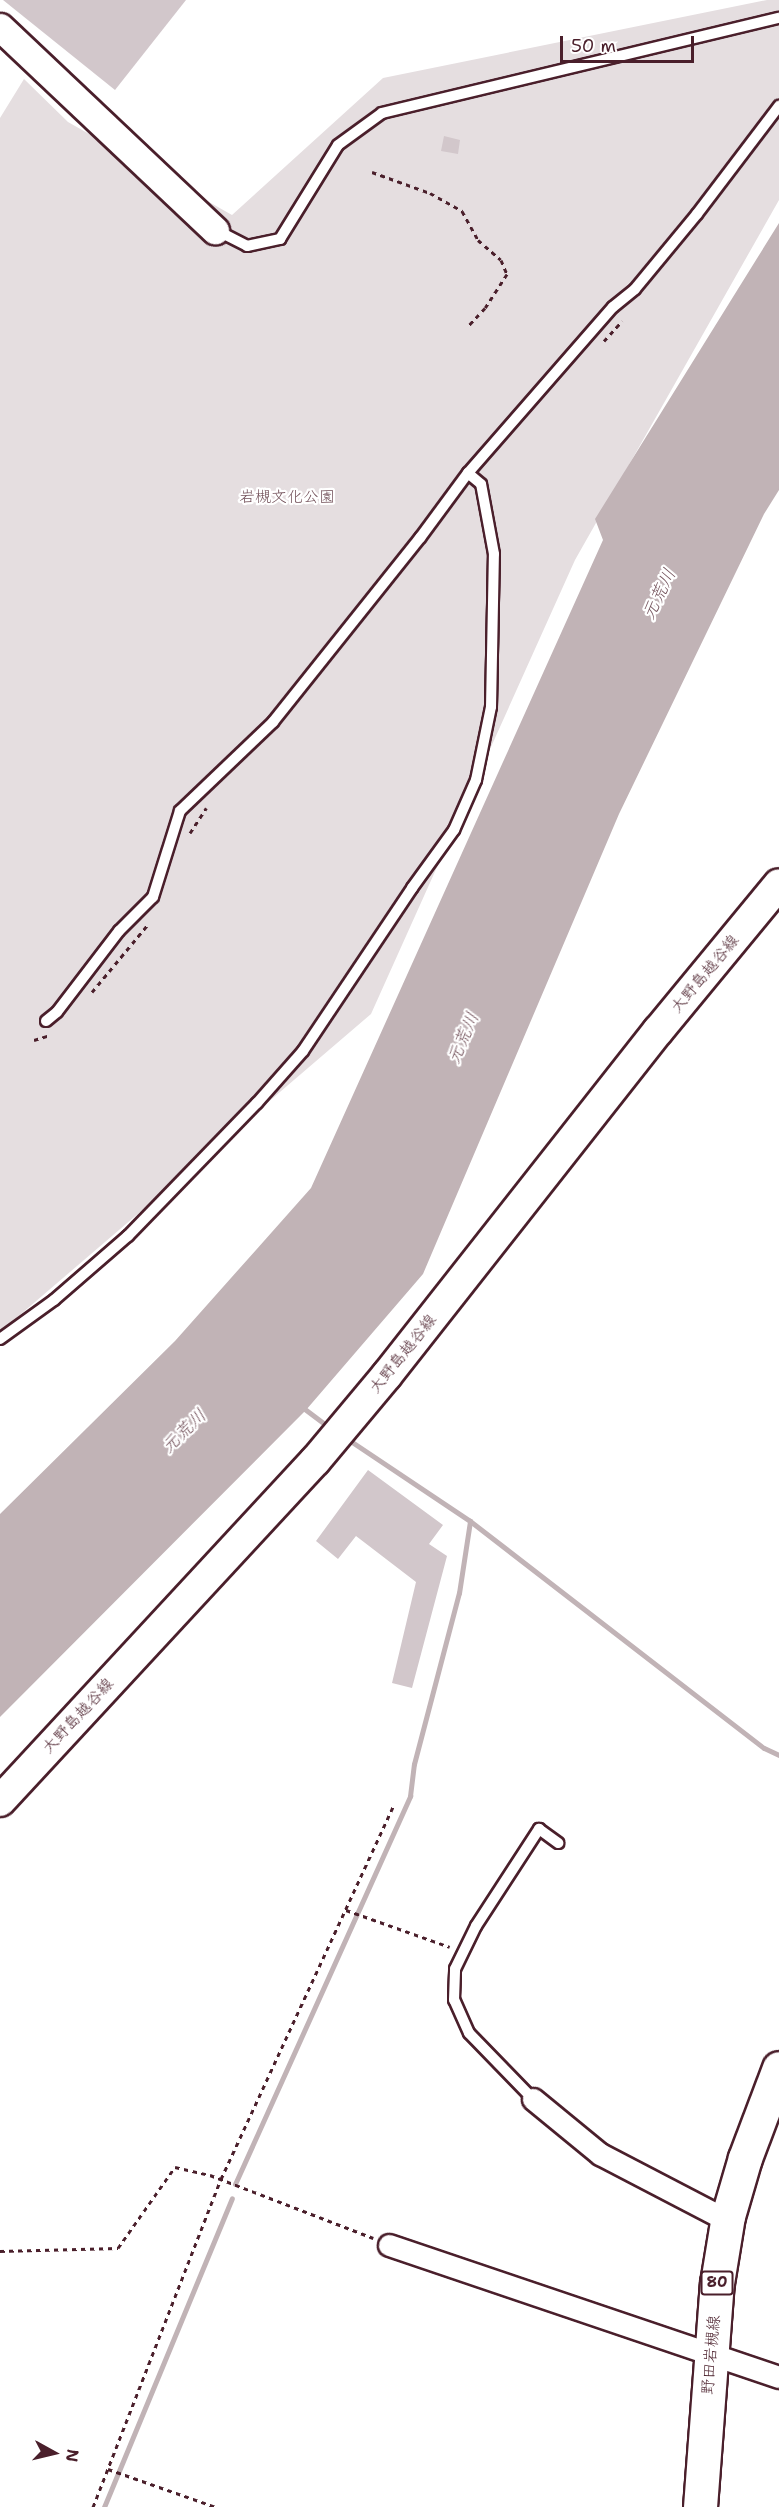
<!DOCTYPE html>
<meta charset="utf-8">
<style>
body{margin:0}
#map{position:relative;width:779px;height:2507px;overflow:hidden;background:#fff;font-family:"Shantell Sans","Klee One",sans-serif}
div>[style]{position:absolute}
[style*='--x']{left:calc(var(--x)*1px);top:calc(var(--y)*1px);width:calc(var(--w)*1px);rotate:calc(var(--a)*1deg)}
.green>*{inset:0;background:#e5dee0}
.water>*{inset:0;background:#c1b3b6}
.stream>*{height:5px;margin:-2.5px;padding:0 2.5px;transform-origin:2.5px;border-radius:2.5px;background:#c1b3b6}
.building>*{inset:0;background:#d2c7cb}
.path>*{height:3px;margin-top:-1.5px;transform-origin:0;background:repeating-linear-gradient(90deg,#4a1f2b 0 4.5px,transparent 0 9px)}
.roads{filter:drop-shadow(2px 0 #4a1f2b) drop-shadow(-2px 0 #4a1f2b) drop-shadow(0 2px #4a1f2b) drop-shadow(0 -2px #4a1f2b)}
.service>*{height:10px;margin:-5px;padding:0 5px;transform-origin:5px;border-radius:5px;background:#fff}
.minor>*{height:21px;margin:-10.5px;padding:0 10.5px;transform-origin:10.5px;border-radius:10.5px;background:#fff}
.tertiary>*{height:27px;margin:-13.5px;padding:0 13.5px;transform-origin:13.5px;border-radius:13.5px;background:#fff}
.secondary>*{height:30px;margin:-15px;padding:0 15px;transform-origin:15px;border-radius:15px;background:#fff}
.primary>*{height:33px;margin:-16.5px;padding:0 16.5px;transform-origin:16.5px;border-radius:16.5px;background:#fff}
span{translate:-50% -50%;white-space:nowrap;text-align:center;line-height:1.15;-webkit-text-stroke:4.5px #fff;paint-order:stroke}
.shield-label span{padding:2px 4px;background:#fff;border:2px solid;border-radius:4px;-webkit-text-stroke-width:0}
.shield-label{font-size:15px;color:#4a1f2b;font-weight:700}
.park-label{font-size:16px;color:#714f58}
.street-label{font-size:16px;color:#4a1f2b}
.water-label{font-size:18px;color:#74535c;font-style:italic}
.north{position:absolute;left:24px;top:2423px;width:60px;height:60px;-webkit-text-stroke:4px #fff;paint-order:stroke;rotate:98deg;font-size:16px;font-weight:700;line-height:24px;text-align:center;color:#4a1f2b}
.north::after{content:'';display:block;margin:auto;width:21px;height:27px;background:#4a1f2b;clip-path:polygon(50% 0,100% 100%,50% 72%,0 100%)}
.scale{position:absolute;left:560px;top:36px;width:134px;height:27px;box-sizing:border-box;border:3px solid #4a1f2b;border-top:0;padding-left:8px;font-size:18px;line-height:21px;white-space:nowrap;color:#4a1f2b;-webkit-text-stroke:4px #fff;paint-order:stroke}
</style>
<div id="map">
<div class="green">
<div style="clip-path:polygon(767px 0,779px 0,779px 200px,575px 560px,371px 1014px,0 1332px,0 118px,24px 79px,68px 122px,232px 215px,383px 78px)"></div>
</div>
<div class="water">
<div style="clip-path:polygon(779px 223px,779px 490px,764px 514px,619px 814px,423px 1274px,306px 1410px,0 1717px,0 1514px,175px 1341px,311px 1188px,603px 540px,595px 519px)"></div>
</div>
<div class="stream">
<div style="--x:302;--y:1407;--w:35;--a:37"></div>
<div style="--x:346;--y:1438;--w:149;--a:33.8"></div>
<div style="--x:470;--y:1521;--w:371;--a:37.7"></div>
<div style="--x:764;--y:1748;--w:17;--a:25"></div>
<div style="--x:235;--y:2184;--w:426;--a:-65.7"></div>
<div style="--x:410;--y:1796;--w:32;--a:-83"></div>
<div style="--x:414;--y:1764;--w:177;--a:-75.3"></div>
<div style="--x:459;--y:1593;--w:73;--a:-81.3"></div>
<div style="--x:104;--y:2507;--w:334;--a:-67.5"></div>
</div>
<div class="building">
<div style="clip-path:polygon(3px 0,186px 0,115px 90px)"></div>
<div style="clip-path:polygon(444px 136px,460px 140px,458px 154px,441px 151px)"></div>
<div style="clip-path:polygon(368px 1470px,443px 1525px,429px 1544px,447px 1556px,412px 1688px,392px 1683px,416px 1582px,356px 1536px,338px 1559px,316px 1541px)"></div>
</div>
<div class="path">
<div style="--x:372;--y:172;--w:62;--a:19.9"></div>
<div style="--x:430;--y:193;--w:37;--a:29"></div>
<div style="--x:462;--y:211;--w:33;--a:61"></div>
<div style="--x:478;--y:240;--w:30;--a:41"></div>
<div style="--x:501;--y:260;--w:15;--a:67"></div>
<div style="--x:507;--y:274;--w:40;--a:122.9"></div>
<div style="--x:485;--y:308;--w:23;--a:133"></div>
<div style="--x:604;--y:341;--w:27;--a:-48"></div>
<div style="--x:190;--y:833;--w:30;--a:-57"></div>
<div style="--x:92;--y:992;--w:89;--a:-50.4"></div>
<div style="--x:34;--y:1040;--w:14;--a:-17"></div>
<div style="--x:346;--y:1910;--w:110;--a:19.6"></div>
<div style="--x:0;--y:2251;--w:118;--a:-1.5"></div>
<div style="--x:118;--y:2248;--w:99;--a:-54.9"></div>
<div style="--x:175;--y:2167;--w:36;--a:13"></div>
<div style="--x:210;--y:2175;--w:175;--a:21.1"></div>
<div style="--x:108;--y:2469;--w:114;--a:19.4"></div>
<div style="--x:93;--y:2507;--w:352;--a:-68.7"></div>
<div style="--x:221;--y:2179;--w:410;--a:-65.2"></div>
</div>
<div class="roads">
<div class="service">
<div style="--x:216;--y:230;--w:35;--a:27"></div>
<div style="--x:247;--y:246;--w:34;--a:-12"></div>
<div style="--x:280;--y:239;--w:110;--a:-58.3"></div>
<div style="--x:338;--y:145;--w:54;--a:-36"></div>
<div style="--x:382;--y:113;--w:408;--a:-13.5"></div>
<div style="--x:46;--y:1021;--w:14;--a:-39"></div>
<div style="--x:57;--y:1012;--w:102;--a:-52.6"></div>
<div style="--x:119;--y:931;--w:48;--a:-45"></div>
<div style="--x:153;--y:897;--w:90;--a:-72.6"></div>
<div style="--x:180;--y:811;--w:129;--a:-43.7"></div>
<div style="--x:273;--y:722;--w:236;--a:-51.4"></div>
<div style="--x:420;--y:538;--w:81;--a:-53.6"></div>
<div style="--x:468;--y:473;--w:220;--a:-48.9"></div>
<div style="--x:613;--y:307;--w:28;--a:-39"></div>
<div style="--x:635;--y:289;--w:97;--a:-50.4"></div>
<div style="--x:697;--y:214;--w:136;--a:-52.8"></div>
<div style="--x:0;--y:1339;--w:67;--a:-35.8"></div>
<div style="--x:54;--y:1300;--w:98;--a:-40.9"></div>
<div style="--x:128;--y:1236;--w:185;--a:-45.9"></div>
<div style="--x:257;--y:1103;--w:69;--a:-48.5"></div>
<div style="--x:303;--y:1051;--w:196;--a:-56.2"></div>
<div style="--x:412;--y:888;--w:72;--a:-54.1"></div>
<div style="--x:454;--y:830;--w:55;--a:-66.3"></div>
<div style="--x:476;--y:780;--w:75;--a:-78.4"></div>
<div style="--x:491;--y:707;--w:153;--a:-88.9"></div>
<div style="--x:494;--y:554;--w:71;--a:-100.5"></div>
<div style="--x:481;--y:484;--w:17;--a:-140"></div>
<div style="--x:533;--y:2099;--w:92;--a:-134.1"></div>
<div style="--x:469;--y:2033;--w:36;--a:-114"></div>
<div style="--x:454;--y:2000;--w:31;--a:-88"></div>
<div style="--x:455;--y:1969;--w:48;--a:-64"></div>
<div style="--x:476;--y:1926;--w:116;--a:-57"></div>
<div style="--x:539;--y:1829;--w:24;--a:36"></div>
</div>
<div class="minor">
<div style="--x:533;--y:2099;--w:87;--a:39.4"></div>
<div style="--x:600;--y:2154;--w:143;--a:27.5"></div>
<div style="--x:389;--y:2245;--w:412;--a:18.7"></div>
</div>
<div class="tertiary">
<div style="--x:0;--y:27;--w:296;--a:43.4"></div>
</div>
<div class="secondary">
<div style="--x:0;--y:1801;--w:463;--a:-47.2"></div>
<div style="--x:315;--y:1461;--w:112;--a:-50.1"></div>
<div style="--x:387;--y:1375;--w:438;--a:-51.8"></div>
<div style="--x:658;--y:1031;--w:190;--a:-50.5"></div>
</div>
<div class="primary">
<div style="--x:700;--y:2507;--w:225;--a:-85.7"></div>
<div style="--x:717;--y:2283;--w:68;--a:-80.7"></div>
<div style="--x:728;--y:2216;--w:60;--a:-73.7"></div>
<div style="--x:745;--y:2158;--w:96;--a:-69.3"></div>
</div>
</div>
<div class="shield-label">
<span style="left:717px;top:2283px">80</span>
</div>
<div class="park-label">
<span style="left:287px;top:497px">岩槻文化公園</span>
</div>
<div class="street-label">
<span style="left:705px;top:974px;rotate:-50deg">大野島越谷線</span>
<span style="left:403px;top:1354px;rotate:-51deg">大野島越谷線</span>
<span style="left:78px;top:1716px;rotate:-47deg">大野島越谷線</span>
<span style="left:711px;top:2355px;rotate:-85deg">野田岩槻線</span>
</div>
<div class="water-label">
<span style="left:659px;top:594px;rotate:-64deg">元荒川</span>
<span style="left:463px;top:1038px;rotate:-67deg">元荒川</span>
<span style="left:184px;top:1431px;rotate:-44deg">元荒川</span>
</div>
<div class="north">N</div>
<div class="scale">50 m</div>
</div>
